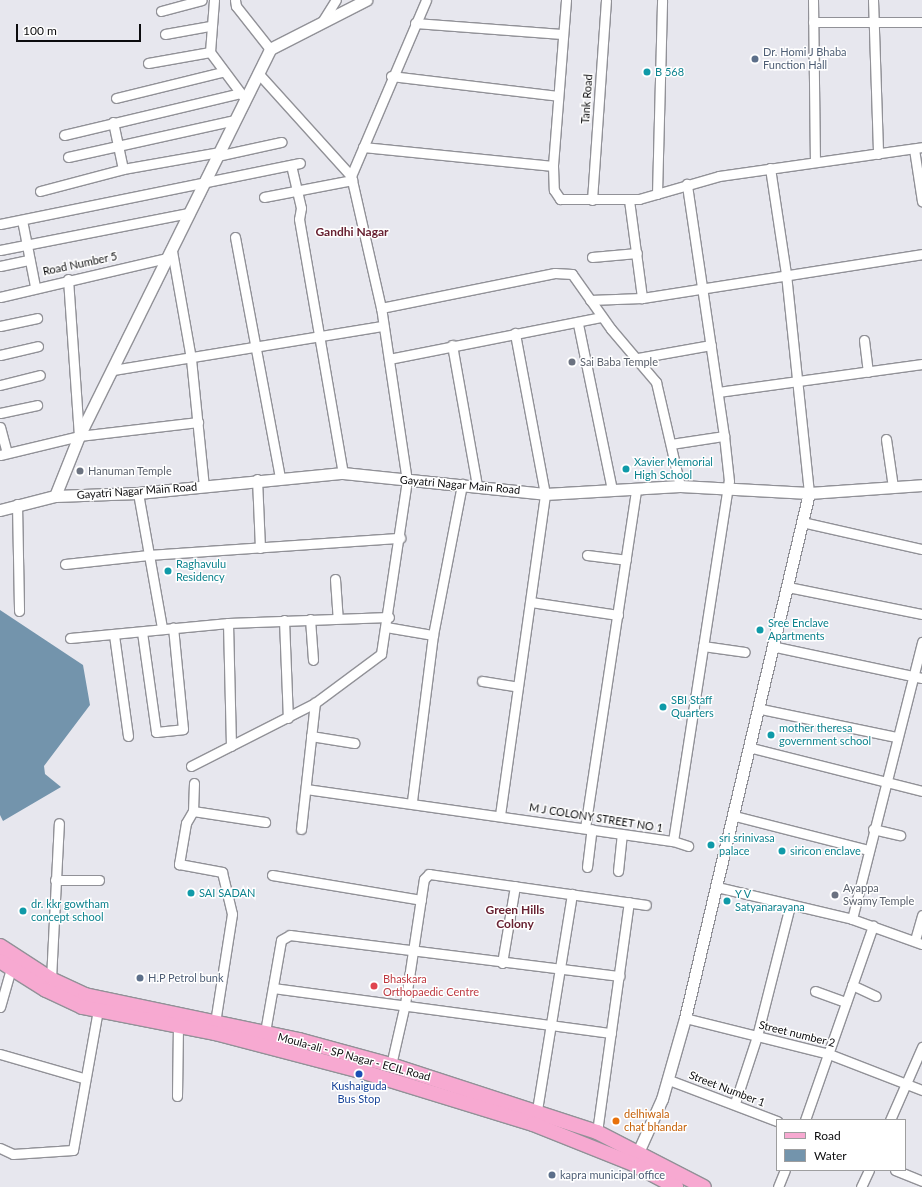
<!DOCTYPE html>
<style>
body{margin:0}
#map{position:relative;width:922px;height:1187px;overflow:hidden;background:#e7e7ee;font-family:Lato,sans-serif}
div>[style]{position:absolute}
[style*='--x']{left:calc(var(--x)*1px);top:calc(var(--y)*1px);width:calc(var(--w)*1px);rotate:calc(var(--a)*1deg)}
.water>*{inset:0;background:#7394ac}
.roads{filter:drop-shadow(1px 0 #919197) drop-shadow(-1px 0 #919197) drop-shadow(0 1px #919197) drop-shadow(0 -1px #919197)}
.minor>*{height:9px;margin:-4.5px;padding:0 4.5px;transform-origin:4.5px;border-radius:4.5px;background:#fff}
.tertiary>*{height:11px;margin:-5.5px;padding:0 5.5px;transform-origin:5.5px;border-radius:5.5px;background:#fff}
.primary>*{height:14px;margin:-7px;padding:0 7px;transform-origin:7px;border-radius:7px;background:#f7a9d1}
.dots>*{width:11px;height:11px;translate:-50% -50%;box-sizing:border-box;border:2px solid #fff;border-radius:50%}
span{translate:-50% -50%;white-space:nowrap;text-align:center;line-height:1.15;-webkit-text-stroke:3px #fff;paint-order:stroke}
.service-label{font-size:11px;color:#4e5e75}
.left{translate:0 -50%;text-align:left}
.culture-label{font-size:11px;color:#0d838f}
.street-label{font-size:11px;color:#0c0c0e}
.worship-label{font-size:11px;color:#5b616d}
.health-label{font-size:11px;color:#be3a42}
.transit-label{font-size:11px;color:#164399}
.food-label{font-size:11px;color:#c56008}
.neighbourhood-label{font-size:12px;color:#682232;font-weight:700}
.legend{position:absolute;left:776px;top:1119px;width:130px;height:52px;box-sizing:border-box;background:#fff;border:1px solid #9e9e9f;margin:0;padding:5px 7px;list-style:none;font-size:12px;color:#0c0c0e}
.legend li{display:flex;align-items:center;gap:8px;height:20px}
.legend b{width:20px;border:1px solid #9e9e9f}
.scale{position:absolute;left:16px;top:24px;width:125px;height:18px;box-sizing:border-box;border:2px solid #0c0c0e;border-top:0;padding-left:5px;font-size:12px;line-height:14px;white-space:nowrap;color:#0c0c0e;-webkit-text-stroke:3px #fff;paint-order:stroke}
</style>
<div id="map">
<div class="water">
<div style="clip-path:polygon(0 610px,83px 665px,90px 705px,44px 766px,45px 774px,61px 787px,3px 821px,0 815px)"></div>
</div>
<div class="roads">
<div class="minor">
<div style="--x:214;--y:0;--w:52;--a:94.4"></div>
<div style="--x:210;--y:52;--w:54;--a:53.3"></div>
<div style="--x:235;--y:0;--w:6;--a:81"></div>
<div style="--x:236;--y:6;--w:55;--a:51.7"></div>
<div style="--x:566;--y:0;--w:167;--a:94.5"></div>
<div style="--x:553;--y:166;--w:24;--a:88"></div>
<div style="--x:554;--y:190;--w:11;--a:56"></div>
<div style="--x:560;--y:199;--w:79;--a:0"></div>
<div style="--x:639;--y:199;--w:83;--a:-16"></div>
<div style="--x:719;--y:176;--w:205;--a:-8.1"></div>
<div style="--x:813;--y:0;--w:162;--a:89.3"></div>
<div style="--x:873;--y:0;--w:154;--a:88.1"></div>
<div style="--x:161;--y:11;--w:42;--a:-15"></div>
<div style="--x:322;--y:22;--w:26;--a:-58"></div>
<div style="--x:813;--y:22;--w:109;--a:0"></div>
<div style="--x:415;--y:23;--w:147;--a:4.3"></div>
<div style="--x:165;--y:34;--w:46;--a:-10.1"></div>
<div style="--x:148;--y:63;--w:63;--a:-10.1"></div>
<div style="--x:258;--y:73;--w:139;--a:47.9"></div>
<div style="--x:391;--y:76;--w:168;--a:6.8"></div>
<div style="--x:116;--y:98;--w:109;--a:-13.8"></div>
<div style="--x:113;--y:122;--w:48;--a:78"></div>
<div style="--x:64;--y:135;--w:181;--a:-13.4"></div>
<div style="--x:363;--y:147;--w:191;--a:5.7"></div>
<div style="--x:914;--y:149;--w:53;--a:81.3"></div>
<div style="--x:217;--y:156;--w:66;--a:-12.3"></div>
<div style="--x:68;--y:157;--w:171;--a:-12.5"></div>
<div style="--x:291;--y:165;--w:44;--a:76.9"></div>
<div style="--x:301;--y:208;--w:11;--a:100"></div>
<div style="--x:299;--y:219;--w:258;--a:80.2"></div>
<div style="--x:770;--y:168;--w:107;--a:81.4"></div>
<div style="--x:786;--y:274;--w:220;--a:84"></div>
<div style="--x:40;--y:191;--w:86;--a:-14.8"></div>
<div style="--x:123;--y:169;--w:97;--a:-10"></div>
<div style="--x:657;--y:194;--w:194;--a:-88.5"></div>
<div style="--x:264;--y:197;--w:90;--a:-10.9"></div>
<div style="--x:592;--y:200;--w:200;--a:-86"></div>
<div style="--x:629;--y:200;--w:99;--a:82.4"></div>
<div style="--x:22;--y:220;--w:67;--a:78.9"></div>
<div style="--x:0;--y:224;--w:306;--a:-11.5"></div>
<div style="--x:235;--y:237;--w:244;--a:79.4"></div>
<div style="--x:0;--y:250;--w:192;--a:-11.1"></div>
<div style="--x:172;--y:251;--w:110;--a:80"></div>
<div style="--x:191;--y:359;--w:128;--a:84.2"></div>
<div style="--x:592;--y:257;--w:45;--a:-5.1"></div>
<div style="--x:0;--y:266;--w:30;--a:-12"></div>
<div style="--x:68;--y:279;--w:157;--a:86"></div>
<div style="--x:0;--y:297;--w:175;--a:-13.2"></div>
<div style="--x:590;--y:300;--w:52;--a:-2.2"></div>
<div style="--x:642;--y:298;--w:283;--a:-8.9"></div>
<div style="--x:381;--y:308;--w:135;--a:-102.8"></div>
<div style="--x:351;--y:176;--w:191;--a:-66.9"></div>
<div style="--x:578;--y:324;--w:169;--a:78.4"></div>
<div style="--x:0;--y:326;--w:38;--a:-12"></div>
<div style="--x:864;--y:340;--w:32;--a:83"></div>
<div style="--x:452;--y:345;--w:142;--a:79.9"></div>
<div style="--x:0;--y:355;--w:39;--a:-13"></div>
<div style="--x:638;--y:358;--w:74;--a:-10.1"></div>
<div style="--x:389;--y:359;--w:217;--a:-11.2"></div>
<div style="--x:113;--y:370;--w:274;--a:-9.3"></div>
<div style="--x:0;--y:385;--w:41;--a:-14"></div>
<div style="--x:718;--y:392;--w:206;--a:-7.8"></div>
<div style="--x:0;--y:413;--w:38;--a:-12"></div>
<div style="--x:0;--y:427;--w:27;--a:75"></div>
<div style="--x:886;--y:439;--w:49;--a:81.7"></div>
<div style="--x:671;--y:444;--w:54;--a:-8.6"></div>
<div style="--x:724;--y:436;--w:255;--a:-98.4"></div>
<div style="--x:0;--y:455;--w:81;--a:-13.5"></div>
<div style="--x:79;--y:436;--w:120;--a:-6.7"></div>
<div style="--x:257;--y:479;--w:69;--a:87.5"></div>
<div style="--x:138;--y:493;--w:137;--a:79.9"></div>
<div style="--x:17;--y:504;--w:107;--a:88.9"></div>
<div style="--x:802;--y:522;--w:123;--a:12.7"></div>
<div style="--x:587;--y:555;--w:39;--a:7"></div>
<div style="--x:65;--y:564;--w:84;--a:-6.1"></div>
<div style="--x:149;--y:555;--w:252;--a:-3.9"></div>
<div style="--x:335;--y:579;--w:39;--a:86"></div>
<div style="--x:788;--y:587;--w:137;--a:11.4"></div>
<div style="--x:531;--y:602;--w:88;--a:8.5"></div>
<div style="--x:310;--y:619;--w:41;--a:85.8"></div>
<div style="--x:284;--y:620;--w:98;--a:87.7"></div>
<div style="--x:228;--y:623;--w:123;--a:88.6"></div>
<div style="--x:386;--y:627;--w:48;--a:9.7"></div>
<div style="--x:142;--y:632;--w:101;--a:82"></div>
<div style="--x:156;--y:732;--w:27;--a:-6"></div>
<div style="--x:183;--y:729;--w:102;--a:-95.6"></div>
<div style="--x:114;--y:635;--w:102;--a:82.1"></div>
<div style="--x:70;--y:638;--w:159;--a:-5.4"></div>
<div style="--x:228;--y:623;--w:161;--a:-2.1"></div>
<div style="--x:703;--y:646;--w:42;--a:8.1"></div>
<div style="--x:776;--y:647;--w:149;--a:12"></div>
<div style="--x:482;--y:681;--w:36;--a:9"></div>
<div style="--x:761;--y:709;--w:138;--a:11.7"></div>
<div style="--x:311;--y:736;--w:44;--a:9.2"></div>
<div style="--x:752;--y:748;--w:175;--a:14.2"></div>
<div style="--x:191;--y:766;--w:139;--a:-26.9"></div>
<div style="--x:315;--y:703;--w:82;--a:-36.6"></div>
<div style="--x:381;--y:654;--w:175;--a:-81.5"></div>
<div style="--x:407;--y:481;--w:175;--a:-98.5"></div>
<div style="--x:381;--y:308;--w:177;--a:-11.4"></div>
<div style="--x:555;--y:273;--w:17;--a:3"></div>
<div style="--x:572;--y:274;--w:67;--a:54.7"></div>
<div style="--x:611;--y:329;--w:70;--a:49.7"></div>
<div style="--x:656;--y:382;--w:107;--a:77"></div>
<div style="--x:194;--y:783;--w:28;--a:92"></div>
<div style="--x:193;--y:811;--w:14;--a:120"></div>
<div style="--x:186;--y:823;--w:42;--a:99.7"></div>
<div style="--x:179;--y:864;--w:44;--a:10.5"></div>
<div style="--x:222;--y:872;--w:43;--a:76.6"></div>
<div style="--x:232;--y:914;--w:109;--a:98.9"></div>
<div style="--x:306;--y:789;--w:371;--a:8.1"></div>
<div style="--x:673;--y:841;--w:364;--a:-81.2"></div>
<div style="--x:729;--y:481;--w:45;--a:-96.3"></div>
<div style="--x:412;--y:801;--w:167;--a:-82.8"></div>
<div style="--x:433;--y:635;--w:154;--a:-79.1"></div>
<div style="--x:193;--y:811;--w:73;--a:8.7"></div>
<div style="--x:500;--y:815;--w:324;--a:-82"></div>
<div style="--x:545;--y:494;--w:164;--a:-100.6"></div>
<div style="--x:735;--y:816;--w:137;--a:14.3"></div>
<div style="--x:585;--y:828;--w:343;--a:-81.4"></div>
<div style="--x:301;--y:829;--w:127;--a:-83.7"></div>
<div style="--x:873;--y:829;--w:28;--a:13"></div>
<div style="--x:673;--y:841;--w:16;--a:18"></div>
<div style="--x:587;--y:867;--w:38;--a:-83"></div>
<div style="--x:618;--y:871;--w:37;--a:-84"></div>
<div style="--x:272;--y:875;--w:151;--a:9.5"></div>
<div style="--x:55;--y:880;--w:44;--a:0"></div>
<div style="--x:717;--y:887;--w:139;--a:13.3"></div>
<div style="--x:852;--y:919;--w:74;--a:19.7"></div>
<div style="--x:852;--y:919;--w:286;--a:-75.8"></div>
<div style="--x:915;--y:940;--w:26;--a:-74"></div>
<div style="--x:502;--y:963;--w:78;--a:-80.4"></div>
<div style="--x:51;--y:979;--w:156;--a:-87.1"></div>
<div style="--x:852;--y:985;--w:26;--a:25"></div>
<div style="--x:273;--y:988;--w:341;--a:7.6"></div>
<div style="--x:815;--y:991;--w:33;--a:20"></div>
<div style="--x:0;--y:1007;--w:40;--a:-74"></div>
<div style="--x:685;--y:1018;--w:148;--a:14"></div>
<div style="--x:829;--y:1054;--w:100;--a:21.2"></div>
<div style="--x:265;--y:1032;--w:93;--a:-80.1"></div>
<div style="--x:281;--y:940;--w:10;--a:-29"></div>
<div style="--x:290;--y:935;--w:332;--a:7.1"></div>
<div style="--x:0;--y:1054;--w:86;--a:16.1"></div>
<div style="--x:391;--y:1065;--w:63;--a:-77.1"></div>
<div style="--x:405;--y:1004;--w:126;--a:-81.4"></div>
<div style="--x:424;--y:879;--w:7;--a:-45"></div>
<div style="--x:429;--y:874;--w:219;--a:8.1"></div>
<div style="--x:669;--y:1080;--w:116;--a:20.8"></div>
<div style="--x:177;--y:1096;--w:70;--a:-89.2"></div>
<div style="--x:735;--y:1103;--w:71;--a:-71.8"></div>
<div style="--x:757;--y:1036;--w:134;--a:-75.8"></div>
<div style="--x:537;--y:1110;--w:219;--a:-80.8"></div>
<div style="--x:805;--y:1120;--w:206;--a:-70.7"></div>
<div style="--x:890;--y:1120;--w:80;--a:-66.3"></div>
<div style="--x:597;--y:1132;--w:232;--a:-82.1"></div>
<div style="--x:0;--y:1148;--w:14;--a:25"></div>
<div style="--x:13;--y:1154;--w:60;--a:-3.8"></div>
<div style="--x:73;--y:1150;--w:142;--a:-79.9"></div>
<div style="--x:895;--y:1170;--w:29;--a:22"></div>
<div style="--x:778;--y:1187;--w:18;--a:-68"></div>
<div style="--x:861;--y:1187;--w:19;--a:-65"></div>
</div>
<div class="tertiary">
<div style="--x:55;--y:496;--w:65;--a:-68.2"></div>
<div style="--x:79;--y:436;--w:432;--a:-63.7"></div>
<div style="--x:270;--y:49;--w:108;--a:-27"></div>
<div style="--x:0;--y:510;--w:57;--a:-14.3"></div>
<div style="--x:55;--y:496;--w:83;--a:-2.1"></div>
<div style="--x:138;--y:493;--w:206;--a:-5.6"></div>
<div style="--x:343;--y:473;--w:203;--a:5.9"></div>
<div style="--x:545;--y:494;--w:135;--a:-3.4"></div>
<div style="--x:680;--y:486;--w:129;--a:3.1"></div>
<div style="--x:809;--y:493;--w:113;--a:-4"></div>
<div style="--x:635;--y:1159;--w:66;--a:-65.8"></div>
<div style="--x:662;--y:1099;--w:84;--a:-74.1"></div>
<div style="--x:685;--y:1018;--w:539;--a:-76.71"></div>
</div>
<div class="primary">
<div style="--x:0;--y:946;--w:61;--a:32.9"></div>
<div style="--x:51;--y:979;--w:38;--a:25"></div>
<div style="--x:85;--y:995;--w:219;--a:11.9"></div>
<div style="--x:299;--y:1040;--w:95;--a:15.2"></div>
<div style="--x:391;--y:1065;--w:217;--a:18"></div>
<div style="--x:597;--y:1132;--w:120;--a:27.2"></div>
<div style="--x:0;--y:961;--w:54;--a:32.2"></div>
<div style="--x:46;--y:990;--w:40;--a:25"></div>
<div style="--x:82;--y:1007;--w:136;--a:11.1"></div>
<div style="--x:215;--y:1033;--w:154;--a:14.7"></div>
<div style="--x:364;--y:1072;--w:177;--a:17.1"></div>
<div style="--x:533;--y:1124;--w:108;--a:21.8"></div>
<div style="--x:633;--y:1164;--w:49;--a:28.1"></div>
</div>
</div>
<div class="dots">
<div style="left:755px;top:59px;background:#5c6f8a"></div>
<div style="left:647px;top:72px;background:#0f9aa8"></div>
<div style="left:572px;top:362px;background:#6b7280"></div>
<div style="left:626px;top:469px;background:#0f9aa8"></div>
<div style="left:80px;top:471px;background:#6b7280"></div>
<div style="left:168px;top:571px;background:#0f9aa8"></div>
<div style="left:760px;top:630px;background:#0f9aa8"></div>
<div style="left:663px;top:707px;background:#0f9aa8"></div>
<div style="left:771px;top:735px;background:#0f9aa8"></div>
<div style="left:711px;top:845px;background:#0f9aa8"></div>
<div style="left:782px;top:851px;background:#0f9aa8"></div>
<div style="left:191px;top:893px;background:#0f9aa8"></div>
<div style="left:835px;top:895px;background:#6b7280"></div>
<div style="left:727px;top:901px;background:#0f9aa8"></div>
<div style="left:23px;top:911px;background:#0f9aa8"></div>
<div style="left:140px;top:978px;background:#5c6f8a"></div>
<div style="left:374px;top:986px;background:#e0444e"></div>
<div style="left:359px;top:1074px;background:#1a4fb4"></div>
<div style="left:616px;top:1121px;background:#e8710a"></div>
<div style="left:552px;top:1175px;background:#5c6f8a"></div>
</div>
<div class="service-label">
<span class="left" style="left:763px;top:59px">Dr. Homi J Bhaba<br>Function Hall</span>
<span class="left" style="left:148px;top:978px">H.P Petrol bunk</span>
<span class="left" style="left:560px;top:1175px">kapra municipal office</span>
</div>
<div class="culture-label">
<span class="left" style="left:655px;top:72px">B 568</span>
<span class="left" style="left:634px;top:469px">Xavier Memorial<br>High School</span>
<span class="left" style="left:176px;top:571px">Raghavulu<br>Residency</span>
<span class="left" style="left:768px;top:630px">Sree Enclave<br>Apartments</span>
<span class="left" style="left:671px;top:707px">SBI Staff<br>Quarters</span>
<span class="left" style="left:779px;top:735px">mother theresa<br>government school</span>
<span class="left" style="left:719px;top:845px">sri srinivasa<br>palace</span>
<span class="left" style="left:790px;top:851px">siricon enclave</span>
<span class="left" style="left:199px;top:893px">SAI SADAN</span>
<span class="left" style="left:735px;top:901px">Y V<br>Satyanarayana</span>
<span class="left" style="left:31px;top:911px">dr. kkr gowtham<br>concept school</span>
</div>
<div class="street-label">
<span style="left:587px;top:99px;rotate:-86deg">Tank Road</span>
<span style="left:80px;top:264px;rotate:-12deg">Road Number 5</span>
<span style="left:460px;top:485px;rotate:5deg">Gayatri Nagar Main Road</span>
<span style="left:137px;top:491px;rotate:-4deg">Gayatri Nagar Main Road</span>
<span style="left:596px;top:818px;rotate:9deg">M J COLONY STREET NO 1</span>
<span style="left:797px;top:1034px;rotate:14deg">Street number 2</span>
<span style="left:354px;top:1057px;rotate:15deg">Moula-ali - SP Nagar - ECIL Road</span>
<span style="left:727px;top:1089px;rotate:21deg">Street Number 1</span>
</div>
<div class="worship-label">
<span class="left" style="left:580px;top:362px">Sai Baba Temple</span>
<span class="left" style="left:88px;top:471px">Hanuman Temple</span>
<span class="left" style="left:843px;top:895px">Ayappa<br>Swamy Temple</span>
</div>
<div class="health-label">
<span class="left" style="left:383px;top:986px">Bhaskara<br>Orthopaedic Centre</span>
</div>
<div class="transit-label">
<span style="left:359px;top:1093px">Kushaiguda<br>Bus Stop</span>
</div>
<div class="food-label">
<span class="left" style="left:624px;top:1121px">delhiwala<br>chat bhandar</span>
</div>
<div class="neighbourhood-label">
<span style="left:352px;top:232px">Gandhi Nagar</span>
<span style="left:515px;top:917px">Green Hills<br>Colony</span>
</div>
<ul class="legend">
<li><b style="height:5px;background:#f7a9d1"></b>Road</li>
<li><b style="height:11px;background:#7394ac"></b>Water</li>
</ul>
<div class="scale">100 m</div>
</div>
